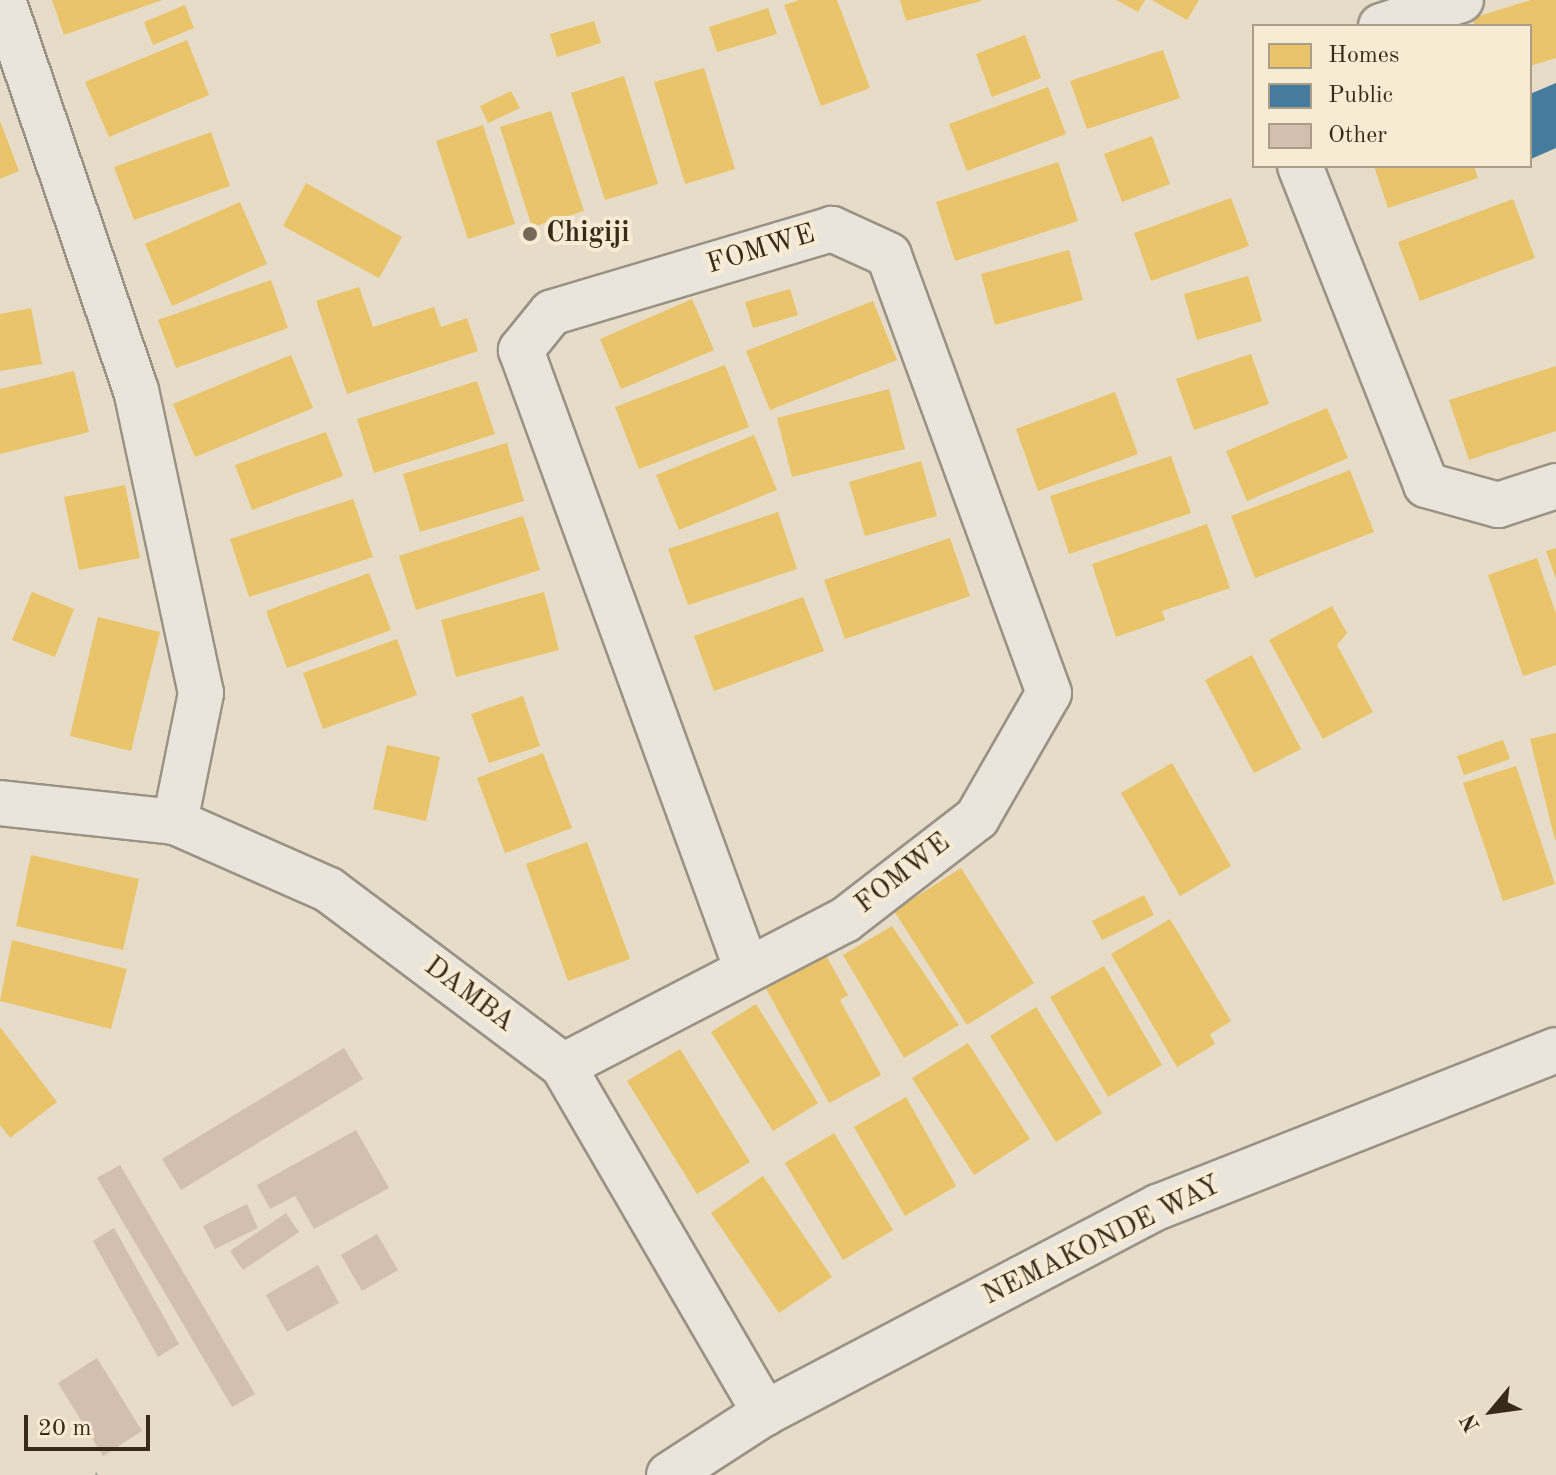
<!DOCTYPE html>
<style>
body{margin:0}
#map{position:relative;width:1556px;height:1475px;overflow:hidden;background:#e6dcc8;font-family:"Old Standard TT",serif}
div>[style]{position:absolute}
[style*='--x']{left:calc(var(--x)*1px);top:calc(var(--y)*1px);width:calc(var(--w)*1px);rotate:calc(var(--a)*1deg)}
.homes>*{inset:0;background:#e9c46a}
.public>*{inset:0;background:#457b9d}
.building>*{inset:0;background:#d2bfaf}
.path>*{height:5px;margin-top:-2.5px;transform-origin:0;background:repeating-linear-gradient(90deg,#aaa59c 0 6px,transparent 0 10px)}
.roads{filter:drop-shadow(2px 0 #9a9285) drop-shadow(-2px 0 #9a9285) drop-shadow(0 2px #9a9285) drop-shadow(0 -2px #9a9285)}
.minor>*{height:44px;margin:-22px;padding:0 22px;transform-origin:22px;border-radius:22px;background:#eae5dc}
.dots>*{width:22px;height:22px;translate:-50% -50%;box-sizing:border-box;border:4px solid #f7ebd3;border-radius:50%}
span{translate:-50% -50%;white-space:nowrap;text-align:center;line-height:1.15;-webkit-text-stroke:8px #f7ebd3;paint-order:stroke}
.poi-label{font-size:28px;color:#382a1a;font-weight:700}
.left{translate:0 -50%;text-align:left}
.street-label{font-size:28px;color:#382a1a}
.legend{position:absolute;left:1252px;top:24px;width:280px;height:144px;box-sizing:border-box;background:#f7ebd3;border:2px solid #ab9e89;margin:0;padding:10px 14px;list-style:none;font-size:24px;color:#382a1a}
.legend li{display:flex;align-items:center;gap:16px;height:40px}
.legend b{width:40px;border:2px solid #ab9e89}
.north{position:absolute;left:1452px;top:1371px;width:80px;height:80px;-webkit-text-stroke:6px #f7ebd3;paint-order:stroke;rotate:241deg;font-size:22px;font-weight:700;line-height:32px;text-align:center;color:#382a1a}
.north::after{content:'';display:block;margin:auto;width:28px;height:36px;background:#382a1a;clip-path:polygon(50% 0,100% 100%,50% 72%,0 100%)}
.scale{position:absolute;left:24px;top:1415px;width:126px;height:36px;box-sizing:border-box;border:4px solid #382a1a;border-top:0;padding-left:10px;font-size:24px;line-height:28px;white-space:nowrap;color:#382a1a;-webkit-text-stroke:6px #f7ebd3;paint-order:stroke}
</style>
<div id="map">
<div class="homes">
<div style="clip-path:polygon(52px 0,162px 0,64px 35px)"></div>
<div style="clip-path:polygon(799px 0,837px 0,870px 88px,821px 106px,784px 5px)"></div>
<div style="clip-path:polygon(900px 0,981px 0,981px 1px,906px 21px)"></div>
<div style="clip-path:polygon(1116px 0,1145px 0,1138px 12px)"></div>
<div style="clip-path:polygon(1152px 0,1199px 0,1187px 20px)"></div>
<div style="clip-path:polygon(1531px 0,1556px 0,1556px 58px,1530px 66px,1530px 26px,1475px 26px,1473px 18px)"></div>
<div style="clip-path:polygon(185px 5px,194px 28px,153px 45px,144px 22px)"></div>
<div style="clip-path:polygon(768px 8px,777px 34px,717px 52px,709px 27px)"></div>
<div style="clip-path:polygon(594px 21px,601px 43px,557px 57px,550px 34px)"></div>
<div style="clip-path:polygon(1025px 35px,1041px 78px,992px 97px,976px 54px)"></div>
<div style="clip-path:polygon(187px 40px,209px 95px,109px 137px,85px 82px)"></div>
<div style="clip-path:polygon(1163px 50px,1180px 98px,1087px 129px,1070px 81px)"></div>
<div style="clip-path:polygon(704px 68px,735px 169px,685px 184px,654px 82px)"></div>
<div style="clip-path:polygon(624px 76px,658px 184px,605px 200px,571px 93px)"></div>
<div style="clip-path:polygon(1048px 87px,1066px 134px,967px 171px,949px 124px)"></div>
<div style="clip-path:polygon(511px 91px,520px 108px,488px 123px,480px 106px)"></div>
<div style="clip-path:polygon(551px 111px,584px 211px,532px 227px,500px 127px)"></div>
<div style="clip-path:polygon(0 121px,19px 171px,0 179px)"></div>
<div style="clip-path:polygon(483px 125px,515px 224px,468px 239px,436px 141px)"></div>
<div style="clip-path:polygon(211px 132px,230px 186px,134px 220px,114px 167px)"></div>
<div style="clip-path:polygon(1152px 136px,1170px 184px,1122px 202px,1104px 154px)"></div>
<div style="clip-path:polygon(1058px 162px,1078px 221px,955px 261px,936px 202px)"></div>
<div style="clip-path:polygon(1374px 166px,1474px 166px,1478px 178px,1388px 208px)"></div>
<div style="clip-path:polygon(306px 183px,402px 237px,379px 278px,283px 226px)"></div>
<div style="clip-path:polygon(1231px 198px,1249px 246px,1151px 281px,1134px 233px)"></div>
<div style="clip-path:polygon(1513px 199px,1535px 258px,1420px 301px,1398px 242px)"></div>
<div style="clip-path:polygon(240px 202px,267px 264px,172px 306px,145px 244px)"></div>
<div style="clip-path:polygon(1069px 250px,1083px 300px,995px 325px,981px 274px)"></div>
<div style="clip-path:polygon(1248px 276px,1262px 321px,1197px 340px,1184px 294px)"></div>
<div style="clip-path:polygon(271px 280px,288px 328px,176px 368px,158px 320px)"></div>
<div style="clip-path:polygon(359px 287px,373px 327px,434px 307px,441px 327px,467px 318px,478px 351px,347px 394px,316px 301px)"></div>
<div style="clip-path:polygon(790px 289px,798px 315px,753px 328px,745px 302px)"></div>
<div style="clip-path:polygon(692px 299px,714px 350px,621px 389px,600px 339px)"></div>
<div style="clip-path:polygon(873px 301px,897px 360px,770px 410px,746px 351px)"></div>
<div style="clip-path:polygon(31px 308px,42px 364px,0 371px,0 314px)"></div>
<div style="clip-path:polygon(1251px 354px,1269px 404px,1194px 430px,1176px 379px)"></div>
<div style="clip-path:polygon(291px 355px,313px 408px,195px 457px,173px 404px)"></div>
<div style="clip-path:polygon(725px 365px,749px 427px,639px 469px,615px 407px)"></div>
<div style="clip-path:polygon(1556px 366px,1556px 431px,1469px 460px,1449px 400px)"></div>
<div style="clip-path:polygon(74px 371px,89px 432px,0 454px,0 389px)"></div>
<div style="clip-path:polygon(477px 381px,495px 434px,374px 473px,357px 419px)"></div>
<div style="clip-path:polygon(889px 389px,905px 449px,792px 477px,777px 418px)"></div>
<div style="clip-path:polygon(1115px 392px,1138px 454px,1038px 491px,1016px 429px)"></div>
<div style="clip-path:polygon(1327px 408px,1348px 458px,1247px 501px,1226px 451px)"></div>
<div style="clip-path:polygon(326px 432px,343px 476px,252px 510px,235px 465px)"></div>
<div style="clip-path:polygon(754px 435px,777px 490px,679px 530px,656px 475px)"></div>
<div style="clip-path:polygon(507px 443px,524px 501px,420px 532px,403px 474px)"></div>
<div style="clip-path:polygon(1171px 456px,1191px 513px,1069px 554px,1050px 496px)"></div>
<div style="clip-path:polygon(921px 461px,937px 516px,865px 536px,849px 482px)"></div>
<div style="clip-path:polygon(1350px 470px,1374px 532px,1255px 578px,1231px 516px)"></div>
<div style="clip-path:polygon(125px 485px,140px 558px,79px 570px,64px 497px)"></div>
<div style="clip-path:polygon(353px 499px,373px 557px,249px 597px,230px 539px)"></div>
<div style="clip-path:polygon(778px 512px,797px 569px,688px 605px,668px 549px)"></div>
<div style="clip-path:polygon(523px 516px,540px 570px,416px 610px,399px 556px)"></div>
<div style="clip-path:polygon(1207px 524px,1230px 588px,1162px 611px,1165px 620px,1116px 637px,1092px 564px)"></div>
<div style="clip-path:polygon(950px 538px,970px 596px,845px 639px,824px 580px)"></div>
<div style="clip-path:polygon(1556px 548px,1556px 579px,1546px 551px)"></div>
<div style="clip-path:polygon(1537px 558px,1556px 614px,1556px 665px,1523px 676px,1488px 575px)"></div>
<div style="clip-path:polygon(369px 573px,391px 630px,287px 668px,266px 611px)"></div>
<div style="clip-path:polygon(32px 592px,74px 609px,55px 657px,12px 640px)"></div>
<div style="clip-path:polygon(544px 592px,559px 650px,456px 677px,441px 620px)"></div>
<div style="clip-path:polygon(803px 597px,824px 651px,714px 691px,694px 636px)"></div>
<div style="clip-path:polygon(1332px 606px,1347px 633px,1337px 645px,1373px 712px,1323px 739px,1269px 640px)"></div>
<div style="clip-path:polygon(98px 617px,160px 632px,131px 751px,70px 736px)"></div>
<div style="clip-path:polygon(397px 639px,417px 695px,323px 729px,303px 673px)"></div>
<div style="clip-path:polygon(1252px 655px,1301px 749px,1254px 773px,1205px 680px)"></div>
<div style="clip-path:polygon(523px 696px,540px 746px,489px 763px,471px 714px)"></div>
<div style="clip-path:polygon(1556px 733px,1556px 840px,1555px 840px,1530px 739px)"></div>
<div style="clip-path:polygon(1503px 740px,1510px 759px,1464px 775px,1457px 756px)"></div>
<div style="clip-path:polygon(387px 745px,440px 757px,426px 821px,373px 809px)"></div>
<div style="clip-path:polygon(543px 753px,572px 828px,505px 853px,477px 778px)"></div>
<div style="clip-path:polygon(1172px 763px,1231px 866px,1180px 896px,1121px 793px)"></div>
<div style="clip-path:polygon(1516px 766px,1555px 884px,1503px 901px,1463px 783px)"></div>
<div style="clip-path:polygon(587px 842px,630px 959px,568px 981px,526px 864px)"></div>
<div style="clip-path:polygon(31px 855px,139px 879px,123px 950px,16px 926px)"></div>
<div style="clip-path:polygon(961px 868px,1034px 983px,967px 1025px,894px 911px)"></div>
<div style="clip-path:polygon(1144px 895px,1154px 915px,1102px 940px,1092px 921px)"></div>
<div style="clip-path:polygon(1170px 919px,1231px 1021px,1210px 1034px,1215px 1044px,1177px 1067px,1111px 954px)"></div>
<div style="clip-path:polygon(892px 926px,959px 1025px,904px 1058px,843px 955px)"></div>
<div style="clip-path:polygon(12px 940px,127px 969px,111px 1029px,0 1001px)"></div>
<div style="clip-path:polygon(819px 943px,848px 995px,840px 1000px,881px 1075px,829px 1103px,759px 976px)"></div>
<div style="clip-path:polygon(1104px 966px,1162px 1065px,1108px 1097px,1050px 997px)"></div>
<div style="clip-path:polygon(756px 1004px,818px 1103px,773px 1131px,711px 1032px)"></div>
<div style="clip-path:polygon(1036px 1007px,1102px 1113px,1056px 1142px,990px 1036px)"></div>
<div style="clip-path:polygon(0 1027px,57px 1102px,10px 1138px,0 1125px)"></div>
<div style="clip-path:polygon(968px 1043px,1030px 1139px,974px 1175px,912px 1078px)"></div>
<div style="clip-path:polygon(680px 1049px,750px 1162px,697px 1194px,627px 1081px)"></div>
<div style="clip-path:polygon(906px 1097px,956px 1186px,905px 1216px,854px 1127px)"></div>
<div style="clip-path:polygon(834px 1133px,893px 1230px,843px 1260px,785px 1163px)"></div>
<div style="clip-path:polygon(763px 1176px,832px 1277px,779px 1313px,711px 1213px)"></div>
</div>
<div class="public">
<div style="clip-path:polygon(1556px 83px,1556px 148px,1531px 159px,1530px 94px)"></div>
</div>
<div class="building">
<div style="clip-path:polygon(344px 1048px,363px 1079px,181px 1190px,162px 1159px)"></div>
<div style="clip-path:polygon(356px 1130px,389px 1188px,314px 1229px,295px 1196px,270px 1209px,257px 1185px)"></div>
<div style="clip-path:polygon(120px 1165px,255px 1394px,232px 1407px,97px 1178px)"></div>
<div style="clip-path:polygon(247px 1204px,258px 1228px,215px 1249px,203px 1226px)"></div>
<div style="clip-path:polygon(286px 1213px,299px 1232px,243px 1270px,230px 1251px)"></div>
<div style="clip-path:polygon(114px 1228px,179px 1344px,158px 1357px,93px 1241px)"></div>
<div style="clip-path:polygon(377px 1234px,398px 1270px,362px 1291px,341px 1255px)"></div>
<div style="clip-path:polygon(318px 1265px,339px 1303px,287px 1332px,266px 1295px)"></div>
<div style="clip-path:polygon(97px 1358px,142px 1431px,103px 1456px,58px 1383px)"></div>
</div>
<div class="path">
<div style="--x:96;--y:1475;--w:2;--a:-27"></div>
</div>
<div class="roads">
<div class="minor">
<div style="--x:3;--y:0;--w:412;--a:71.2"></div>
<div style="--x:136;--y:390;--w:310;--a:77.9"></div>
<div style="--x:201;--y:693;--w:132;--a:101.4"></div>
<div style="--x:1381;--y:26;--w:84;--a:-18"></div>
<div style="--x:1300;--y:166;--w:343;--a:68.4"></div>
<div style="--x:1426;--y:485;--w:75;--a:15.5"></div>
<div style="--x:1498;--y:505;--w:61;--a:-18.1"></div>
<div style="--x:0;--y:803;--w:176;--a:6.2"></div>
<div style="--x:175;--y:822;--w:168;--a:23.8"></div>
<div style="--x:329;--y:890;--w:293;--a:36.9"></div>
<div style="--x:563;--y:1066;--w:402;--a:59.8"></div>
<div style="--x:563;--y:1066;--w:318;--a:-27.4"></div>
<div style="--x:845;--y:920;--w:167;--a:-37.7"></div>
<div style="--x:977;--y:818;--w:144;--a:-60.1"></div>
<div style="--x:1049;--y:693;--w:466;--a:-110.1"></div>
<div style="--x:889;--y:255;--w:63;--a:-155.5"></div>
<div style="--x:832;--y:229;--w:293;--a:163.4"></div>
<div style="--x:551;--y:313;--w:48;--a:129"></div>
<div style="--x:521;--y:350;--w:660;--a:69.97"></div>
<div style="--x:669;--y:1475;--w:114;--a:-32.9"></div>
<div style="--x:765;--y:1413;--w:444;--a:-27.7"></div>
<div style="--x:1158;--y:1207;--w:428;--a:-21.5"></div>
</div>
</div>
<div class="dots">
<div style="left:530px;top:234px;background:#756857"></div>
</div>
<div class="poi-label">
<span class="left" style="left:546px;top:234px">Chigiji</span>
</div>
<div class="street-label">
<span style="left:761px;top:250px;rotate:-17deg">FOMWE</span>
<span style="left:903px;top:874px;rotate:-38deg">FOMWE</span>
<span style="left:469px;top:995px;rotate:37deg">DAMBA</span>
<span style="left:1102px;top:1241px;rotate:-26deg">NEMAKONDE WAY</span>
</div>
<ul class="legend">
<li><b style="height:22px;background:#e9c46a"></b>Homes</li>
<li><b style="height:22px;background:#457b9d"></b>Public</li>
<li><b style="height:22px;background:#d2bfaf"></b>Other</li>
</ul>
<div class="north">N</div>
<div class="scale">20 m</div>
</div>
